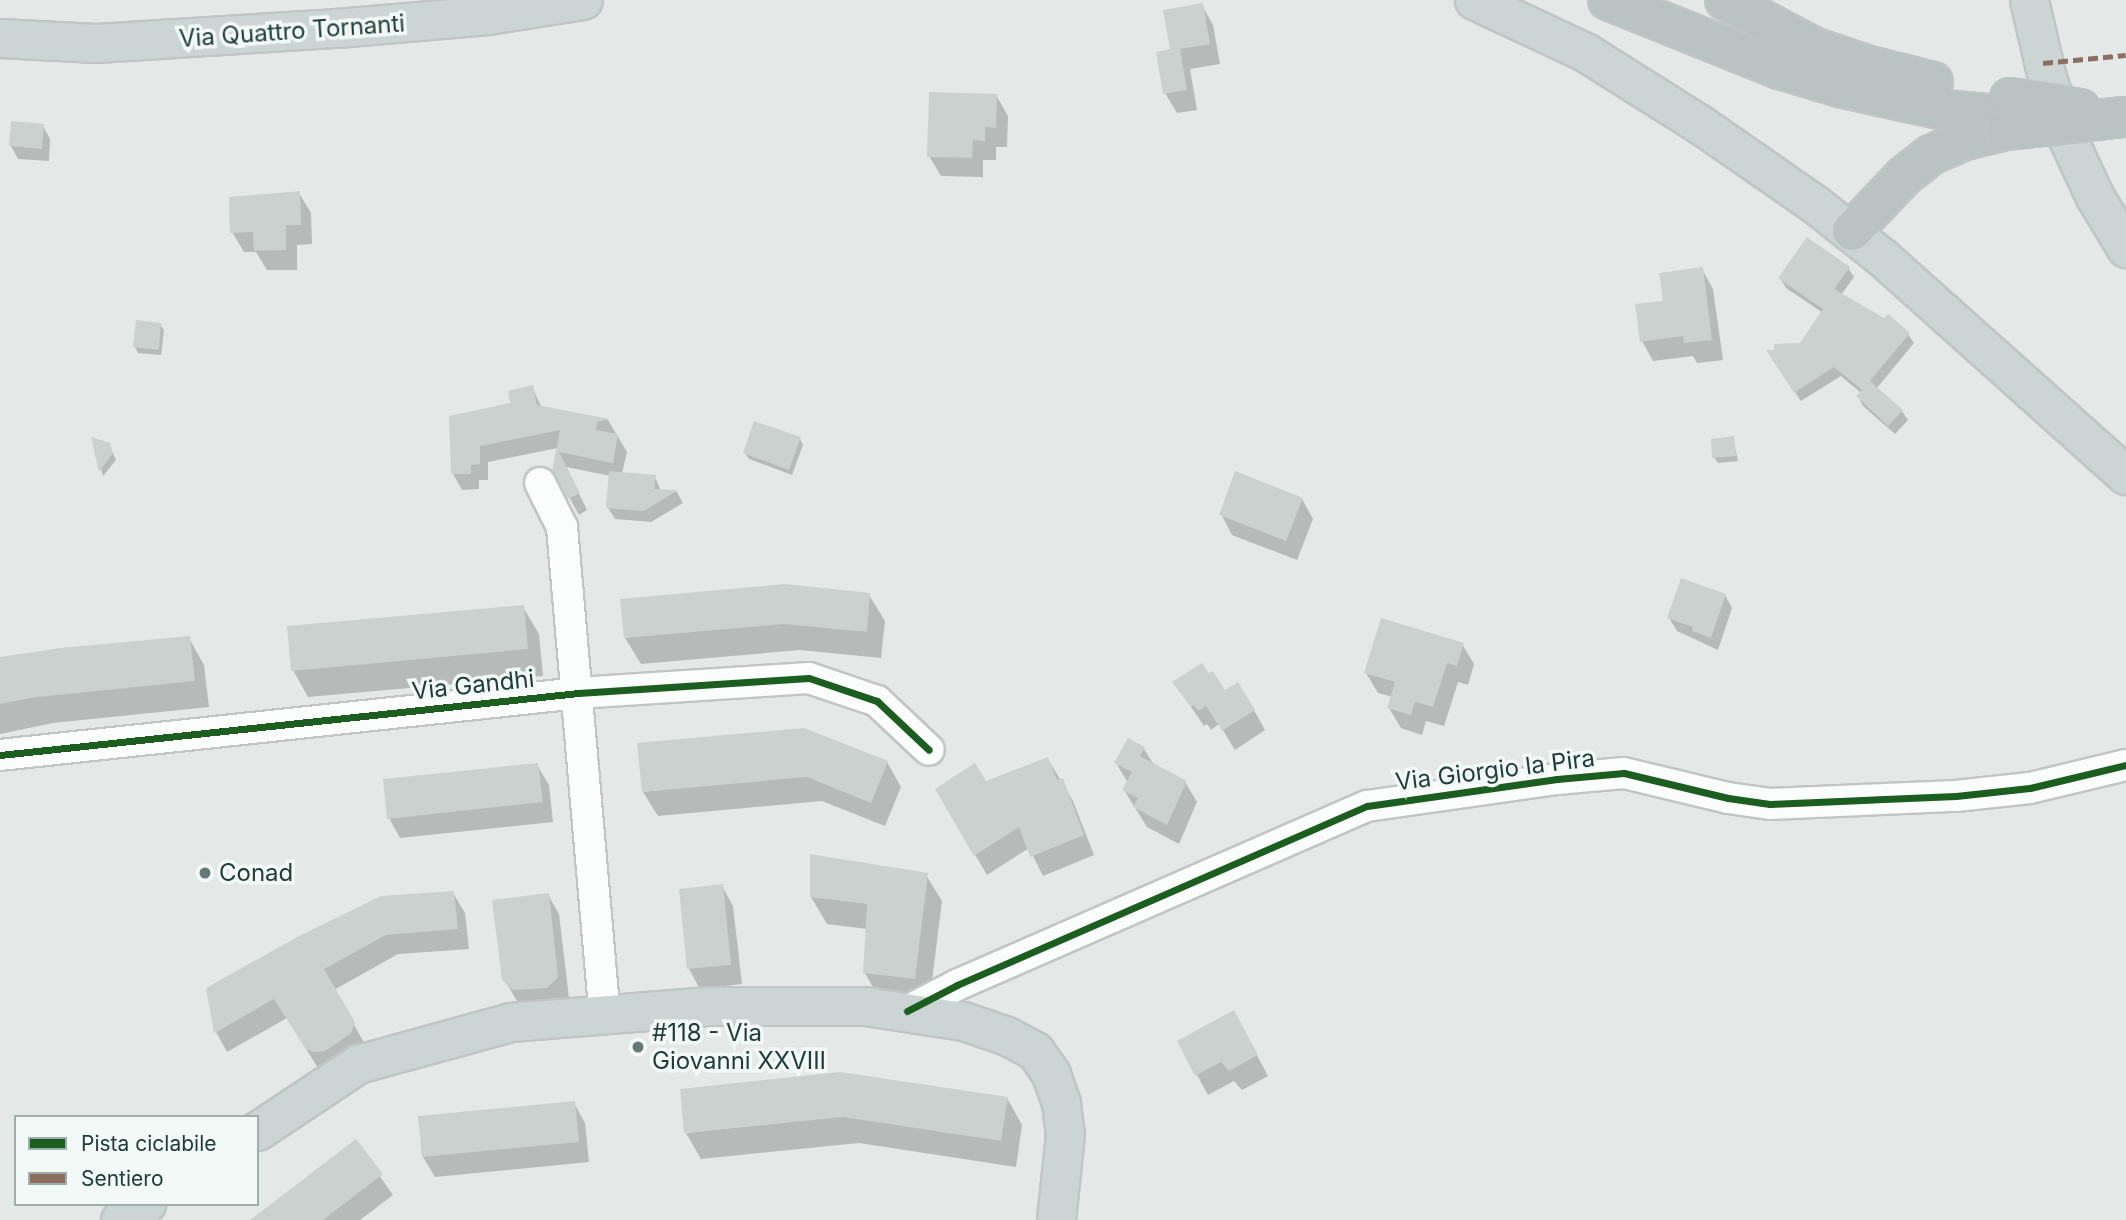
<!DOCTYPE html>
<style>
body{margin:0}
#map{position:relative;width:2126px;height:1220px;overflow:hidden;background:#e4e9e8;font-family:Inter,sans-serif}
div>[style]{position:absolute}
[style*='--x']{left:calc(var(--x)*1px);top:calc(var(--y)*1px);width:calc(var(--w)*1px);rotate:calc(var(--a)*1deg)}
.shadow>*{inset:0;background:#0003}
.building>*{inset:0;background:#cbd1cf}
.roads{filter:drop-shadow(2px 0 #c1c6c5) drop-shadow(-2px 0 #c1c6c5) drop-shadow(0 2px #c1c6c5) drop-shadow(0 -2px #c1c6c5)}
.minor>*{height:30px;margin:-15px;padding:0 15px;transform-origin:15px;border-radius:15px;background:#fbfcfc}
.major>*{height:37px;margin:-18.5px;padding:0 18.5px;transform-origin:18.5px;border-radius:18.5px;background:#cdd5d4}
.highway>*{height:38px;margin:-19px;padding:0 19px;transform-origin:19px;border-radius:19px;background:#bac2c2}
.bridges{filter:drop-shadow(2px 0 #bcc5c4) drop-shadow(-2px 0 #bcc5c4) drop-shadow(0 2px #bcc5c4) drop-shadow(0 -2px #bcc5c4)}
.highway-bridge>*{height:38px;margin:-19px;padding:0 19px;transform-origin:19px;border-radius:19px;background:#bac2c2}
.quiet>*{height:5px;margin-top:-2.5px;transform-origin:0;background:repeating-linear-gradient(90deg,#8d6e63 0 10px,transparent 0 15px)}
.cycleway>*{height:7px;margin:-3.5px;padding:0 3.5px;transform-origin:3.5px;border-radius:3.5px;background:#1b5e20}
.dots>*{width:19px;height:19px;translate:-50% -50%;box-sizing:border-box;border:4px solid #f2f9f6;border-radius:50%}
span{translate:-50% -50%;white-space:nowrap;text-align:center;line-height:1.15;-webkit-text-stroke:7px #f2f9f6;paint-order:stroke}
.street-label{font-size:24px;color:#213d3a}
.poi-label{font-size:24px;color:#213d3a}
.left{translate:0 -50%;text-align:left}
.legend{position:absolute;left:14px;top:1115px;width:245px;height:91px;box-sizing:border-box;background:#f2f9f6;border:2px solid #9eaeab;margin:0;padding:9px 12px;list-style:none;font-size:21px;color:#213d3a}
.legend li{display:flex;align-items:center;gap:14px;height:35px}
.legend b{width:35px;border:2px solid #9eaeab}
</style>
<div id="map">
<div class="shadow">
<div style="clip-path:polygon(1202px 5px,1213px 25px,1220px 64px,1190px 69px,1197px 110px,1177px 113px,1165px 93px,1172px 51px)"></div>
<div style="clip-path:polygon(996px 95px,1008px 116px,1007px 147px,996px 147px,996px 160px,983px 160px,983px 177px,941px 176px,929px 156px)"></div>
<div style="clip-path:polygon(43px 126px,50px 139px,49px 161px,18px 159px,11px 146px)"></div>
<div style="clip-path:polygon(299px 193px,311px 213px,312px 244px,297px 245px,297px 270px,267px 270px,256px 252px,244px 252px,232px 232px)"></div>
<div style="clip-path:polygon(1848px 268px,1854px 277px,1841px 295px,1908px 334px,1914px 343px,1877px 388px,1902px 411px,1908px 420px,1895px 434px,1863px 406px,1858px 396px,1861px 393px,1841px 376px,1801px 401px,1774px 360px,1801px 345px,1823px 313px,1786px 288px,1780px 278px)"></div>
<div style="clip-path:polygon(1702px 269px,1713px 289px,1723px 360px,1697px 363px,1693px 356px,1653px 361px,1642px 341px,1665px 302px)"></div>
<div style="clip-path:polygon(160px 324px,164px 330px,161px 355px,138px 353px,135px 347px)"></div>
<div style="clip-path:polygon(532px 387px,542px 408px,608px 420px,627px 452px,622px 474px,655px 477px,661px 491px,677px 492px,683px 503px,651px 522px,615px 519px,608px 508px,611px 476px,566px 467px,587px 510px,579px 515px,554px 470px,558px 448px,488px 462px,488px 480px,479px 480px,479px 489px,462px 490px,453px 474px,513px 404px)"></div>
<div style="clip-path:polygon(1733px 438px,1738px 461px,1718px 463px,1714px 457px)"></div>
<div style="clip-path:polygon(800px 439px,803px 445px,792px 475px,749px 459px,745px 453px)"></div>
<div style="clip-path:polygon(93px 440px,109px 445px,116px 460px,103px 476px)"></div>
<div style="clip-path:polygon(1302px 499px,1313px 519px,1297px 560px,1232px 535px,1221px 514px)"></div>
<div style="clip-path:polygon(869px 595px,885px 621px,881px 658px,800px 650px,641px 664px,625px 638px)"></div>
<div style="clip-path:polygon(1725px 595px,1732px 608px,1718px 650px,1677px 631px,1669px 618px)"></div>
<div style="clip-path:polygon(523px 607px,539px 634px,543px 676px,308px 697px,293px 670px)"></div>
<div style="clip-path:polygon(189px 638px,204px 665px,209px 707px,53px 723px,0 734px,0 659px)"></div>
<div style="clip-path:polygon(1462px 644px,1474px 664px,1468px 685px,1458px 682px,1444px 726px,1426px 721px,1422px 735px,1401px 728px,1389px 708px,1393px 697px,1378px 693px,1366px 673px)"></div>
<div style="clip-path:polygon(1174px 682px,1225px 692px,1254px 710px,1265px 730px,1235px 750px,1219px 724px,1211px 730px,1207px 724px,1204px 726px)"></div>
<div style="clip-path:polygon(1144px 749px,1154px 765px,1185px 782px,1197px 802px,1179px 844px,1147px 827px,1124px 790px,1128px 783px,1116px 763px)"></div>
<div style="clip-path:polygon(1048px 759px,1073px 801px,1094px 855px,1043px 876px,1029px 848px,987px 875px,937px 790px,985px 783px)"></div>
<div style="clip-path:polygon(887px 762px,901px 787px,885px 826px,822px 801px,658px 816px,643px 792px)"></div>
<div style="clip-path:polygon(537px 765px,549px 785px,553px 822px,400px 838px,389px 818px)"></div>
<div style="clip-path:polygon(926px 875px,942px 901px,929px 1005px,880px 1000px,865px 973px,867px 929px,827px 924px,811px 897px)"></div>
<div style="clip-path:polygon(722px 886px,733px 906px,742px 984px,700px 989px,689px 969px,681px 890px)"></div>
<div style="clip-path:polygon(453px 893px,465px 913px,469px 949px,398px 954px,334px 990px,365px 1044px,332px 1072px,318px 1068px,287px 1018px,227px 1052px,216px 1032px)"></div>
<div style="clip-path:polygon(548px 895px,559px 914px,569px 998px,558px 1007px,521px 1008px,504px 979px)"></div>
<div style="clip-path:polygon(1245px 1033px,1268px 1076px,1242px 1090px,1234px 1081px,1208px 1095px,1197px 1075px)"></div>
<div style="clip-path:polygon(1007px 1098px,1022px 1125px,1016px 1167px,859px 1143px,701px 1159px,686px 1133px)"></div>
<div style="clip-path:polygon(574px 1103px,585px 1123px,589px 1162px,435px 1177px,423px 1157px)"></div>
<div style="clip-path:polygon(355px 1141px,393px 1195px,360px 1220px,252px 1220px)"></div>
</div>
<div class="building">
<div style="clip-path:polygon(1203px 3px,1210px 44px,1180px 49px,1187px 90px,1163px 94px,1156px 52px,1170px 49px,1163px 10px)"></div>
<div style="clip-path:polygon(929px 92px,997px 94px,996px 128px,985px 127px,985px 141px,973px 140px,972px 158px,927px 157px)"></div>
<div style="clip-path:polygon(11px 121px,44px 124px,42px 149px,9px 146px)"></div>
<div style="clip-path:polygon(300px 191px,301px 225px,286px 225px,286px 250px,254px 251px,253px 232px,230px 233px,229px 197px)"></div>
<div style="clip-path:polygon(1807px 237px,1850px 267px,1834px 289px,1884px 318px,1888px 314px,1910px 333px,1870px 381px,1903px 410px,1888px 426px,1856px 396px,1862px 390px,1834px 367px,1794px 393px,1766px 350px,1774px 350px,1774px 344px,1800px 343px,1823px 309px,1778px 278px)"></div>
<div style="clip-path:polygon(1703px 267px,1712px 340px,1684px 343px,1683px 336px,1640px 342px,1635px 304px,1663px 301px,1659px 273px)"></div>
<div style="clip-path:polygon(136px 320px,161px 323px,159px 350px,133px 347px)"></div>
<div style="clip-path:polygon(533px 385px,537px 405px,610px 419px,597px 422px,596px 430px,618px 434px,613px 463px,559px 452px,580px 493px,568px 499px,552px 471px,560px 430px,480px 446px,480px 464px,471px 465px,471px 474px,451px 474px,449px 416px,510px 403px,508px 391px)"></div>
<div style="clip-path:polygon(754px 421px,801px 437px,789px 470px,743px 453px)"></div>
<div style="clip-path:polygon(1734px 436px,1736px 456px,1712px 458px,1711px 439px)"></div>
<div style="clip-path:polygon(91px 437px,110px 443px,113px 453px,99px 472px)"></div>
<div style="clip-path:polygon(609px 471px,656px 475px,654px 489px,678px 490px,644px 511px,606px 508px)"></div>
<div style="clip-path:polygon(1235px 471px,1303px 498px,1286px 541px,1219px 515px)"></div>
<div style="clip-path:polygon(1681px 578px,1726px 594px,1711px 638px,1692px 631px,1693px 627px,1667px 618px)"></div>
<div style="clip-path:polygon(785px 584px,870px 593px,867px 632px,784px 624px,624px 638px,620px 599px)"></div>
<div style="clip-path:polygon(524px 605px,528px 649px,291px 671px,287px 626px)"></div>
<div style="clip-path:polygon(1381px 618px,1464px 643px,1457px 666px,1447px 663px,1433px 707px,1415px 702px,1411px 715px,1387px 708px,1395px 682px,1364px 673px)"></div>
<div style="clip-path:polygon(190px 636px,195px 681px,37px 697px,0 704px,0 657px,61px 648px)"></div>
<div style="clip-path:polygon(1202px 663px,1209px 673px,1213px 671px,1225px 690px,1238px 682px,1255px 710px,1222px 731px,1206px 706px,1198px 711px,1194px 705px,1191px 707px,1172px 682px)"></div>
<div style="clip-path:polygon(804px 728px,888px 761px,871px 803px,807px 777px,642px 792px,637px 743px)"></div>
<div style="clip-path:polygon(1128px 738px,1145px 747px,1140px 756px,1187px 781px,1167px 825px,1133px 807px,1138px 798px,1122px 790px,1132px 772px,1114px 763px)"></div>
<div style="clip-path:polygon(1048px 757px,1057px 780px,1063px 778px,1084px 835px,1030px 857px,1019px 827px,974px 856px,935px 789px,975px 763px,986px 781px)"></div>
<div style="clip-path:polygon(538px 763px,543px 802px,387px 819px,383px 779px)"></div>
<div style="clip-path:polygon(810px 854px,928px 873px,915px 979px,863px 973px,867px 904px,810px 897px)"></div>
<div style="clip-path:polygon(723px 884px,731px 965px,687px 969px,679px 889px)"></div>
<div style="clip-path:polygon(454px 891px,458px 929px,386px 935px,324px 969px,355px 1022px,351px 1033px,325px 1051px,313px 1052px,305px 1048px,274px 999px,214px 1033px,206px 988px,299px 936px,381px 896px)"></div>
<div style="clip-path:polygon(549px 893px,558px 977px,547px 988px,513px 990px,502px 980px,492px 900px)"></div>
<div style="clip-path:polygon(1234px 1010px,1258px 1055px,1229px 1071px,1221px 1062px,1195px 1076px,1177px 1041px)"></div>
<div style="clip-path:polygon(840px 1072px,1008px 1097px,1001px 1141px,843px 1117px,684px 1133px,680px 1089px)"></div>
<div style="clip-path:polygon(575px 1101px,579px 1142px,422px 1157px,418px 1116px)"></div>
<div style="clip-path:polygon(356px 1139px,383px 1174px,323px 1220px,250px 1220px)"></div>
</div>
<div class="roads">
<div class="minor">
<div style="--x:540;--y:483;--w:49;--a:63.4"></div>
<div style="--x:562;--y:527;--w:490;--a:85"></div>
<div style="--x:0;--y:755;--w:581;--a:-6.12"></div>
<div style="--x:578;--y:693;--w:231;--a:-3.7"></div>
<div style="--x:809;--y:678;--w:72;--a:18.7"></div>
<div style="--x:877;--y:701;--w:71;--a:43.3"></div>
<div style="--x:907;--y:1011;--w:56;--a:-27.5"></div>
<div style="--x:957;--y:985;--w:447;--a:-23.6"></div>
<div style="--x:1367;--y:806;--w:192;--a:-8.1"></div>
<div style="--x:1557;--y:779;--w:67;--a:-5.1"></div>
<div style="--x:1624;--y:773;--w:107;--a:13.5"></div>
<div style="--x:1728;--y:798;--w:42;--a:8.1"></div>
<div style="--x:1770;--y:804;--w:186;--a:-2.5"></div>
<div style="--x:1956;--y:796;--w:74;--a:-6.2"></div>
<div style="--x:2030;--y:788;--w:99;--a:-13.5"></div>
</div>
<div class="major">
<div style="--x:1474;--y:0;--w:123;--a:25.1"></div>
<div style="--x:1585;--y:52;--w:137;--a:32.2"></div>
<div style="--x:1701;--y:125;--w:140;--a:34.8"></div>
<div style="--x:1816;--y:205;--w:85;--a:38.3"></div>
<div style="--x:1883;--y:258;--w:326;--a:41.8"></div>
<div style="--x:2029;--y:0;--w:80;--a:77"></div>
<div style="--x:2047;--y:78;--w:62;--a:71.3"></div>
<div style="--x:2067;--y:137;--w:66;--a:65"></div>
<div style="--x:2095;--y:197;--w:60;--a:58.7"></div>
<div style="--x:0;--y:38;--w:96;--a:3"></div>
<div style="--x:96;--y:43;--w:241;--a:-3.6"></div>
<div style="--x:337;--y:28;--w:152;--a:-4.9"></div>
<div style="--x:488;--y:15;--w:96;--a:-9"></div>
<div style="--x:257;--y:1131;--w:121;--a:-33.6"></div>
<div style="--x:358;--y:1064;--w:158;--a:-15.4"></div>
<div style="--x:510;--y:1022;--w:200;--a:-4.6"></div>
<div style="--x:709;--y:1006;--w:156;--a:0"></div>
<div style="--x:865;--y:1006;--w:99;--a:8.7"></div>
<div style="--x:963;--y:1021;--w:46;--a:18.8"></div>
<div style="--x:1007;--y:1036;--w:32;--a:28"></div>
<div style="--x:1035;--y:1051;--w:28;--a:55"></div>
<div style="--x:1051;--y:1074;--w:31;--a:71"></div>
<div style="--x:1061;--y:1103;--w:31;--a:83"></div>
<div style="--x:1065;--y:1134;--w:86;--a:96"></div>
<div style="--x:120;--y:1220;--w:31;--a:-32"></div>
</div>
<div class="highway">
<div style="--x:1608;--y:0;--w:185;--a:21.9"></div>
<div style="--x:1780;--y:69;--w:66;--a:16.8"></div>
<div style="--x:1843;--y:88;--w:103;--a:12.3"></div>
<div style="--x:1944;--y:110;--w:64;--a:5.4"></div>
<div style="--x:1725;--y:0;--w:100;--a:28.1"></div>
<div style="--x:1813;--y:47;--w:59;--a:18.7"></div>
<div style="--x:1869;--y:66;--w:66;--a:14"></div>
<div style="--x:1852;--y:231;--w:76;--a:-46.6"></div>
<div style="--x:1904;--y:176;--w:34;--a:-38"></div>
<div style="--x:1931;--y:155;--w:37;--a:-24"></div>
<div style="--x:1965;--y:140;--w:42;--a:-13.7"></div>
</div>
</div>
<div class="bridges">
<div class="highway-bridge">
<div style="--x:2010;--y:98;--w:71;--a:8.9"></div>
<div style="--x:2006;--y:130;--w:119;--a:-6.3"></div>
</div>
</div>
<div class="quiet">
<div style="--x:2043;--y:63;--w:83;--a:-5.5"></div>
</div>
<div class="cycleway">
<div style="--x:0;--y:755;--w:581;--a:-6.12"></div>
<div style="--x:578;--y:693;--w:231;--a:-3.7"></div>
<div style="--x:809;--y:678;--w:72;--a:18.7"></div>
<div style="--x:877;--y:701;--w:71;--a:43.3"></div>
<div style="--x:907;--y:1011;--w:56;--a:-27.5"></div>
<div style="--x:957;--y:985;--w:447;--a:-23.6"></div>
<div style="--x:1367;--y:806;--w:192;--a:-8.1"></div>
<div style="--x:1557;--y:779;--w:67;--a:-5.1"></div>
<div style="--x:1624;--y:773;--w:107;--a:13.5"></div>
<div style="--x:1728;--y:798;--w:42;--a:8.1"></div>
<div style="--x:1770;--y:804;--w:186;--a:-2.5"></div>
<div style="--x:1956;--y:796;--w:74;--a:-6.2"></div>
<div style="--x:2030;--y:788;--w:99;--a:-13.5"></div>
</div>
<div class="dots">
<div style="left:205px;top:873px;background:#657977"></div>
<div style="left:638px;top:1047px;background:#657977"></div>
</div>
<div class="street-label">
<span style="left:292px;top:31px;rotate:-4deg">Via Quattro Tornanti</span>
<span style="left:473px;top:685px;rotate:-6deg">Via Gandhi</span>
<span style="left:1495px;top:770px;rotate:-7deg">Via Giorgio la Pira</span>
</div>
<div class="poi-label">
<span class="left" style="left:219px;top:873px">Conad</span>
<span class="left" style="left:652px;top:1047px">#118 - Via<br>Giovanni XXVIII</span>
</div>
<ul class="legend">
<li><b style="height:9px;background:#1b5e20"></b>Pista ciclabile</li>
<li><b style="height:9px;background:#8d6e63"></b>Sentiero</li>
</ul>
</div>
